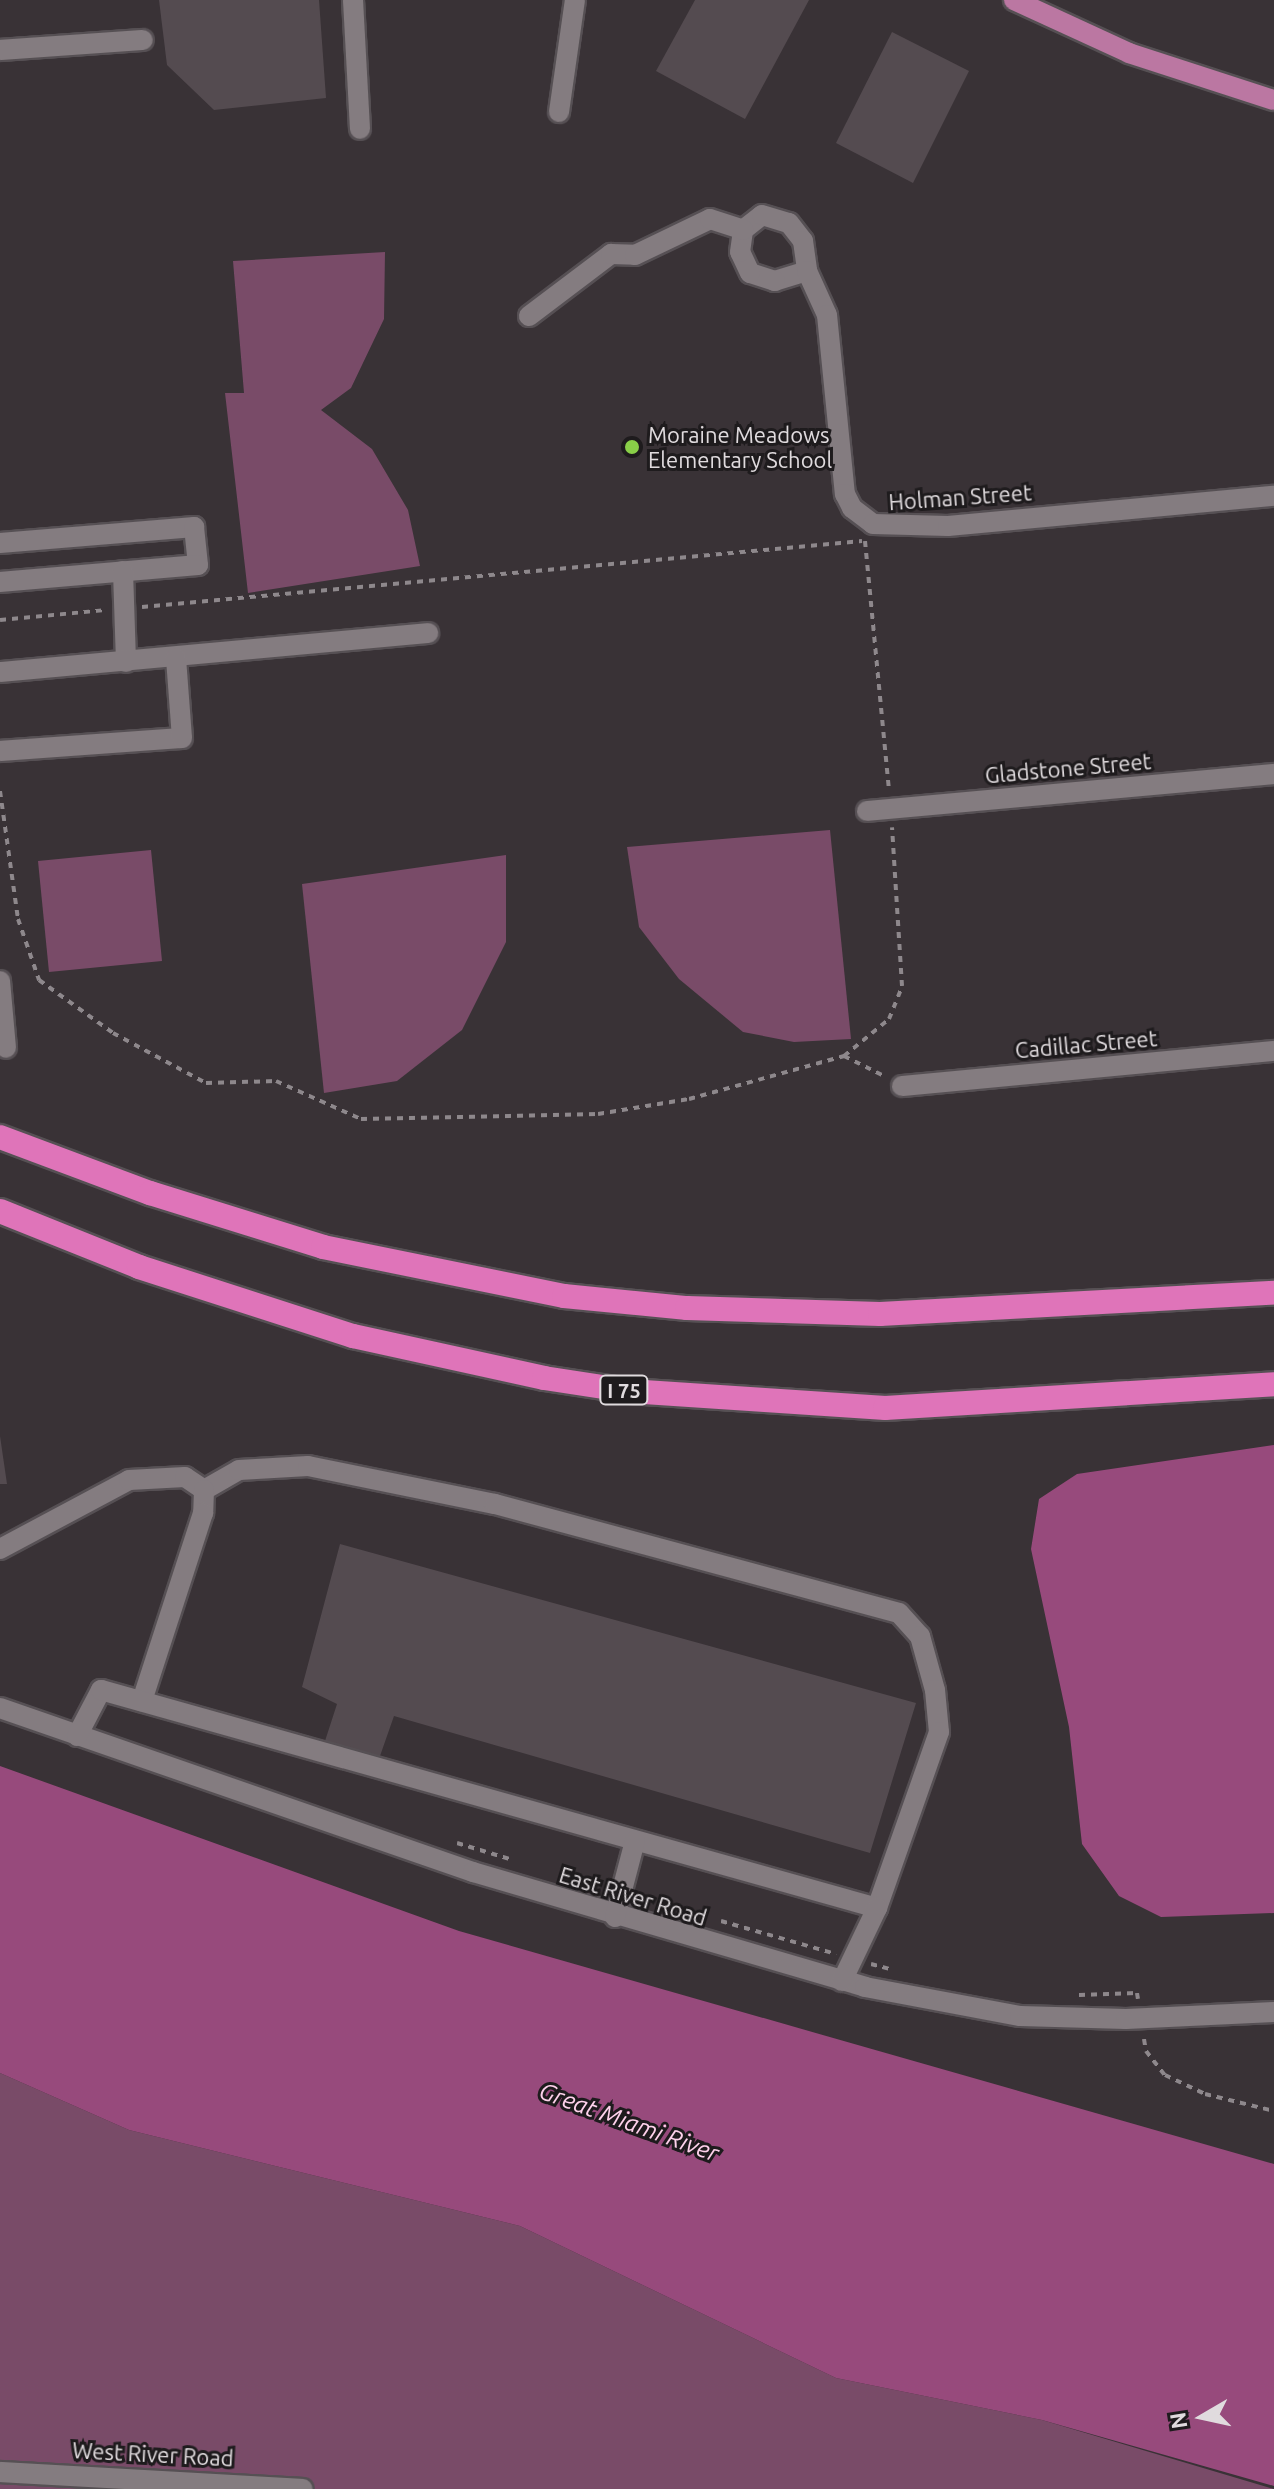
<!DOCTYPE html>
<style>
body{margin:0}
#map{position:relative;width:1274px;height:2489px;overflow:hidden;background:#393236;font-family:Ubuntu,sans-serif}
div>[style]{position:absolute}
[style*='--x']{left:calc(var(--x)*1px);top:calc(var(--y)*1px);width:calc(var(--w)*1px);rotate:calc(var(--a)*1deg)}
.green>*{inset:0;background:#794b68}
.water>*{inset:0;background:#974a7c}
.building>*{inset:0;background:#544b50}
.path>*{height:4px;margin-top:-2px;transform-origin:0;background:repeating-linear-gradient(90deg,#8e888c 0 6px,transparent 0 12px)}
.roads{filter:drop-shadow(2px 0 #565054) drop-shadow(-2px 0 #565054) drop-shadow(0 2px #565054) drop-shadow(0 -2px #565054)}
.minor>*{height:20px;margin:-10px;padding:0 10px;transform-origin:10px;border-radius:10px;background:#847c80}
.major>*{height:20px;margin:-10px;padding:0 10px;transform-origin:10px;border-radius:10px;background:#bb77a2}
.highway>*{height:24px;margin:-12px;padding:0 12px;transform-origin:12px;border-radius:12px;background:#df74b9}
.dots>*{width:22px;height:22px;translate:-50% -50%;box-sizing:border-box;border:4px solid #1e1b1d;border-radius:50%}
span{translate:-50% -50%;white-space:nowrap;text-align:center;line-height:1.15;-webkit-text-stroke:6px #1e1b1d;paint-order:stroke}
.shield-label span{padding:2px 6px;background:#1e1b1d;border:2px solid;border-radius:6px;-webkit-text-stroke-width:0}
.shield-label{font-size:20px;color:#e0dbde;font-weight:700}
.poi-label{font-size:22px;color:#e0dbde}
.left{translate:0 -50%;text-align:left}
.street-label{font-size:22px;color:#e0dbde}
.water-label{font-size:24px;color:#ffd2ec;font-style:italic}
.north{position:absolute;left:1162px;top:2377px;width:80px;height:80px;-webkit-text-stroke:6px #1e1b1d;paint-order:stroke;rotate:261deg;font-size:22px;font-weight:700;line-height:32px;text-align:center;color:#e0dbde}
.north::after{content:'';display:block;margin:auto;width:28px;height:36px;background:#e0dbde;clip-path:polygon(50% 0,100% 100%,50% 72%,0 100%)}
</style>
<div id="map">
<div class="green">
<div style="clip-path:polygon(385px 252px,384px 319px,351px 388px,321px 410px,372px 449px,408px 510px,420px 566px,248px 593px,225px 393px,244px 393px,233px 261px)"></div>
<div style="clip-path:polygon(830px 830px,851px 1039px,794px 1042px,743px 1032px,679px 979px,639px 927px,627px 847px)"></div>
<div style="clip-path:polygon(151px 850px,162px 961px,49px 972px,38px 861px)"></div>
<div style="clip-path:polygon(506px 855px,506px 942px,462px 1030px,397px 1081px,324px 1093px,302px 884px)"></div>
<div style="clip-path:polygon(0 2073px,129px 2130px,520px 2226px,836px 2378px,1042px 2420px,1274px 2489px,0 2489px)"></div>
</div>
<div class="water">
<div style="clip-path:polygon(1274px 1445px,1274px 1913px,1161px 1917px,1119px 1896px,1082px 1844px,1069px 1727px,1031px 1549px,1039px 1499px,1077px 1474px)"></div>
<div style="clip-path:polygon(0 1766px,459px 1931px,1274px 2164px,1274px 2486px,1042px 2420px,836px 2378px,520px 2226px,129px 2130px,0 2073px)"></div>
</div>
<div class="building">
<div style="clip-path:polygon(159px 0,319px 0,326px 98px,214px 110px,167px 65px)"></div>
<div style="clip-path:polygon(695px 0,809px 0,745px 119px,656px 71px)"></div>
<div style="clip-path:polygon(892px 32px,969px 71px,913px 183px,836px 143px)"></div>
<div style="clip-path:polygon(0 1436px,7px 1484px,0 1484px)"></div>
<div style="clip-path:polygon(340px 1544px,916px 1703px,870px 1853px,394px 1716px,380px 1756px,325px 1741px,337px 1704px,302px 1687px)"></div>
</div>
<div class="path">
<div style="--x:865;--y:541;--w:251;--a:84.5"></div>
<div style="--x:142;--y:607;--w:723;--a:-5.24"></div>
<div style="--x:0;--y:620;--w:105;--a:-5.4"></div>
<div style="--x:0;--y:791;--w:129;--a:82"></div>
<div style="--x:18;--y:919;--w:65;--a:71"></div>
<div style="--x:39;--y:980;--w:91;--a:35.6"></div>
<div style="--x:113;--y:1033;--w:106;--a:28.3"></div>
<div style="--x:206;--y:1083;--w:70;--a:-1.6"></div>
<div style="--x:276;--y:1081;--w:93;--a:24.1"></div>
<div style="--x:361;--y:1119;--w:237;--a:-1.2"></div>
<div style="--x:598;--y:1114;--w:92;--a:-9.4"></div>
<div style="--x:689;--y:1099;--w:161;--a:-15.5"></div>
<div style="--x:844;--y:1056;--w:58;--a:-39.4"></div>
<div style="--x:889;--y:1019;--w:35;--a:-68"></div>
<div style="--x:902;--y:986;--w:159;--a:-93.6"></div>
<div style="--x:844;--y:1056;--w:47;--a:26.6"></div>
<div style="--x:457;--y:1843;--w:59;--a:16.9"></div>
<div style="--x:721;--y:1921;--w:120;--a:16"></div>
<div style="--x:871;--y:1964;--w:20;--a:15"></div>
<div style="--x:1079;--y:1995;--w:58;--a:-2"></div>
<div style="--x:1137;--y:1993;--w:6;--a:81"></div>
<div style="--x:1144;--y:2039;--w:12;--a:81"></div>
<div style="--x:1146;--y:2051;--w:31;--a:52"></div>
<div style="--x:1165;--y:2075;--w:44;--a:25.4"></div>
<div style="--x:1205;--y:2094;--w:71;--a:13.8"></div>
</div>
<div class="roads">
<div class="minor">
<div style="--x:353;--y:0;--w:129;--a:86.9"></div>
<div style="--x:0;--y:50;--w:143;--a:-4"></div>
<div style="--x:559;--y:112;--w:113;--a:-81.9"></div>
<div style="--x:807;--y:271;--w:34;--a:163"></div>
<div style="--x:775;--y:281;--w:26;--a:-162"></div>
<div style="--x:750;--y:273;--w:23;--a:-115"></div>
<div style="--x:740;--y:252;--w:22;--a:-82"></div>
<div style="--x:743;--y:230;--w:24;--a:-38"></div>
<div style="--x:762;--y:215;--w:28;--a:17"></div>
<div style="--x:789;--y:223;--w:23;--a:52"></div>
<div style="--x:803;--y:241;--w:30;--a:82"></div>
<div style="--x:807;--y:271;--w:48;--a:65.6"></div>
<div style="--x:827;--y:315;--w:180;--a:84.3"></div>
<div style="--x:845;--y:494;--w:16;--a:63"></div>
<div style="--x:852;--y:508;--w:26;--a:37"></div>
<div style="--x:873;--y:524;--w:75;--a:1.5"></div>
<div style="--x:948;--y:526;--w:327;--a:-5.3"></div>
<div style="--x:529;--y:316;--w:103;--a:-37.1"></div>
<div style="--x:611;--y:254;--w:24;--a:2"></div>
<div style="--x:635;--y:255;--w:83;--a:-25.6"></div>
<div style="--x:710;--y:219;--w:35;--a:18"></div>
<div style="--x:0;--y:543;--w:195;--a:-4.7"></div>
<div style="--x:194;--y:527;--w:38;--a:84"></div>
<div style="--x:198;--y:565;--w:199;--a:175.1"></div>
<div style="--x:123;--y:571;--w:91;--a:88.1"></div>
<div style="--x:0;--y:672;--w:430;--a:-5.2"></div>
<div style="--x:0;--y:751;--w:182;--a:-4.1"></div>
<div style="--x:182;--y:738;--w:80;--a:-94.3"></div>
<div style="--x:867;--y:811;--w:409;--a:-5.2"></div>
<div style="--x:0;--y:981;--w:67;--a:84.9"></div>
<div style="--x:902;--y:1086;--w:374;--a:-5.4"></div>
<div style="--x:204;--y:1490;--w:40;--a:-29.7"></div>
<div style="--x:239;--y:1470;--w:69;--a:-3.3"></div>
<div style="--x:308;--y:1466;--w:191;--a:11.5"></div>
<div style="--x:495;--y:1504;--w:418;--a:15.1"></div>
<div style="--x:899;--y:1613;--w:31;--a:48"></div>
<div style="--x:920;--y:1636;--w:56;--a:74.5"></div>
<div style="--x:935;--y:1690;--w:42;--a:84.6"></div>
<div style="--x:939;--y:1732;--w:187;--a:109.4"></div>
<div style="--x:0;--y:1549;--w:146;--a:-28.1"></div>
<div style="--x:129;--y:1480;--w:56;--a:-3.1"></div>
<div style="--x:185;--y:1477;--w:23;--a:34"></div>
<div style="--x:204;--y:1490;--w:23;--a:92"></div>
<div style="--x:203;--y:1513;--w:198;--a:108"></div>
<div style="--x:0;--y:1708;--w:501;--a:19.12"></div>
<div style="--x:473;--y:1872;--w:409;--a:16.3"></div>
<div style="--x:865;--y:1987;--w:158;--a:10.6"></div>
<div style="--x:1020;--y:2016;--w:106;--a:1.6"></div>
<div style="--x:1126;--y:2019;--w:148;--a:-2.7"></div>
<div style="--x:77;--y:1736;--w:52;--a:-62.4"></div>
<div style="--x:101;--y:1690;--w:806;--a:15.69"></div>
<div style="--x:877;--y:1908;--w:81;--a:115.6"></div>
<div style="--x:615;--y:1917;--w:79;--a:-75.3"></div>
<div style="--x:0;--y:2472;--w:303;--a:3.2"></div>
</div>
<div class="major">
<div style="--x:1014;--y:0;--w:127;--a:24.7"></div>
<div style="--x:1129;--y:53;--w:152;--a:18"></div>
</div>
<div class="highway">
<div style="--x:0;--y:1137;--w:160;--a:20.5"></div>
<div style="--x:150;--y:1193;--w:181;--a:17.3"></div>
<div style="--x:323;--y:1247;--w:246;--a:11.5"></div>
<div style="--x:564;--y:1296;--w:124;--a:5.6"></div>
<div style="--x:687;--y:1308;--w:193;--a:1.8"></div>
<div style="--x:880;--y:1314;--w:395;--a:-3.1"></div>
<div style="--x:0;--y:1211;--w:150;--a:21.9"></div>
<div style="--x:139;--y:1267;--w:225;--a:17.9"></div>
<div style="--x:353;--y:1336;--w:196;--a:12.4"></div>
<div style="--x:544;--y:1378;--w:86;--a:8.7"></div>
<div style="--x:629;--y:1391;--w:257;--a:3.8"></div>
<div style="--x:885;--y:1408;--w:390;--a:-3.5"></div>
</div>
</div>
<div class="dots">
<div style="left:632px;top:447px;background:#89cf48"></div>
</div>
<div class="shield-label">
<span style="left:624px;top:1390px">I 75</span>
</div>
<div class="poi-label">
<span class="left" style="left:648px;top:447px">Moraine Meadows<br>Elementary School</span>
</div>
<div class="street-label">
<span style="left:960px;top:497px;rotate:-4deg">Holman Street</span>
<span style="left:1068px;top:768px;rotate:-5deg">Gladstone Street</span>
<span style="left:1086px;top:1044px;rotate:-5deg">Cadillac Street</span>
<span style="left:633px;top:1896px;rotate:17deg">East River Road</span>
<span style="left:153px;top:2454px;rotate:3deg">West River Road</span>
</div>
<div class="water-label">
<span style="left:629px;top:2122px;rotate:20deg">Great Miami River</span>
</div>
<div class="north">N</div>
</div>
